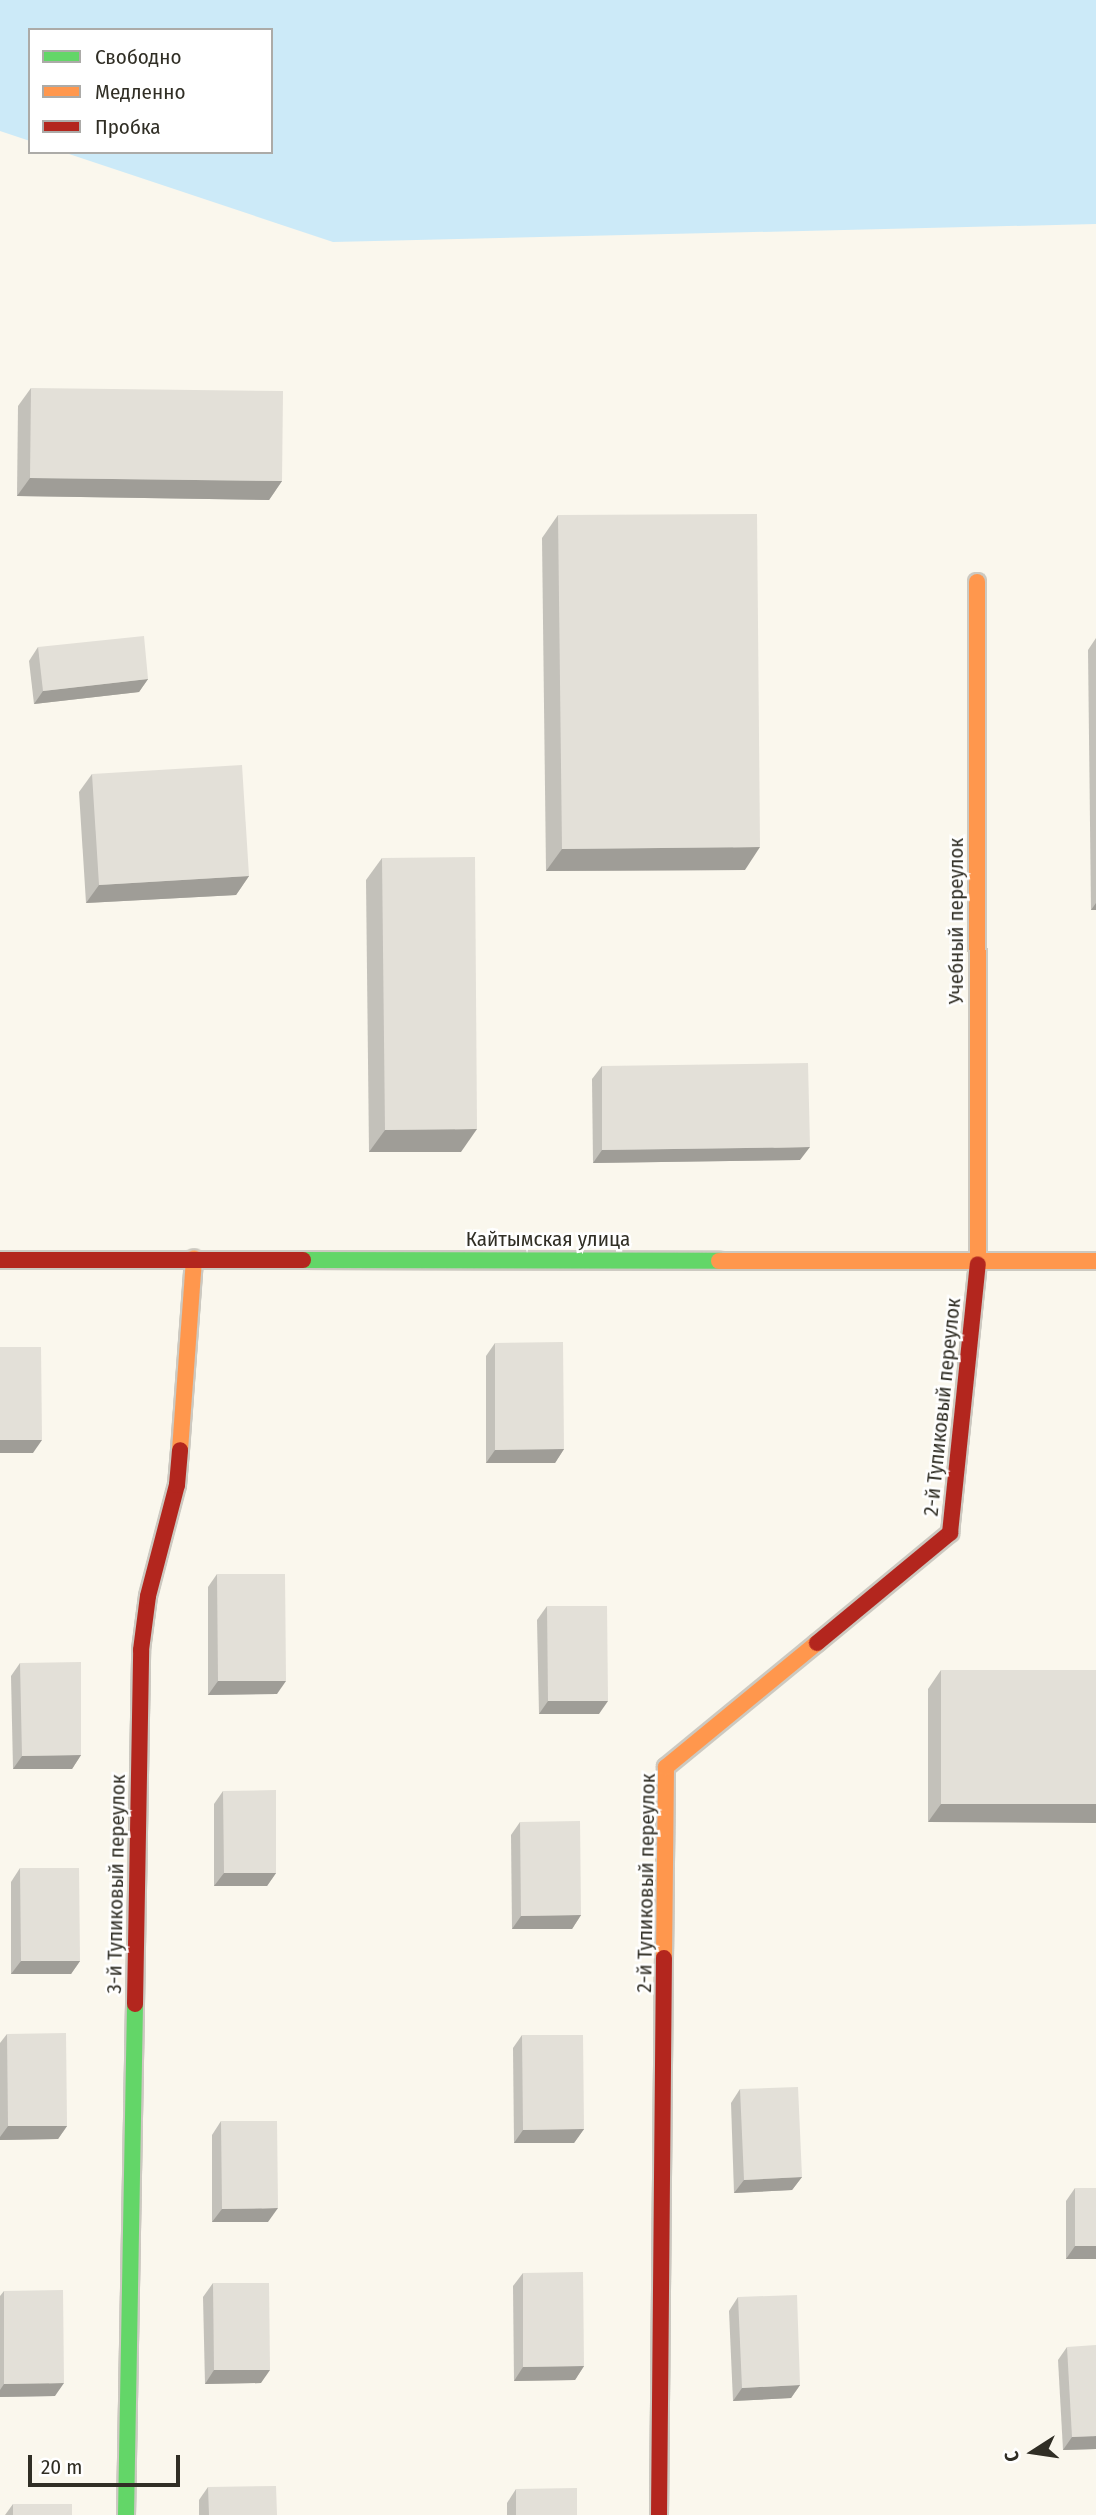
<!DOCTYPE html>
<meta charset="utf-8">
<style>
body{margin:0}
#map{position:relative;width:1096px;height:2515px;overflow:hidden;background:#faf7ed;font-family:"Fira Sans Condensed",sans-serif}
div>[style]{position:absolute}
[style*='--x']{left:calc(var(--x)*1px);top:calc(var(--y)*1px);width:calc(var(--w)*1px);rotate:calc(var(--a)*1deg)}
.water>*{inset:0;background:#cceaf8}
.roads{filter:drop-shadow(2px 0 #ccc9c1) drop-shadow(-2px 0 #ccc9c1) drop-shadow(0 2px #ccc9c1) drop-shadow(0 -2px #ccc9c1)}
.fast>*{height:16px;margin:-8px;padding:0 8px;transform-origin:8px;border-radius:8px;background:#63d668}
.slow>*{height:16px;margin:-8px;padding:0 8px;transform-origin:8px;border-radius:8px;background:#ff974d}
.jam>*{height:16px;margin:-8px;padding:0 8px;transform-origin:8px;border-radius:8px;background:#b3261e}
.wall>*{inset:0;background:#c3c1ba}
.shaded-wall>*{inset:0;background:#9f9d97}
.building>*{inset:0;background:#e3e0d8}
span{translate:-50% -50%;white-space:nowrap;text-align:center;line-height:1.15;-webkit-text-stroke:5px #fff;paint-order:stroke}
.street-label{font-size:21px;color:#302e25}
.legend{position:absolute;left:28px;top:28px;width:245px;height:126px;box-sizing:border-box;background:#fff;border:2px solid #acaba8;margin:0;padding:9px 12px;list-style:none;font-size:21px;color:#302e25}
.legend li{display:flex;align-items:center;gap:14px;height:35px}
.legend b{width:35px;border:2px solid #acaba8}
.north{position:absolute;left:998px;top:2417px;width:70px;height:70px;-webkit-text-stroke:5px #fff;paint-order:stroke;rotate:258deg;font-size:19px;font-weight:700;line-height:28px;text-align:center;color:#302e25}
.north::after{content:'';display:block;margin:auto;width:24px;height:32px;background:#302e25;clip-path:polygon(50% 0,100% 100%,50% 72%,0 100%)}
.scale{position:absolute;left:28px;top:2455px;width:152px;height:32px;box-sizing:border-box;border:4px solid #302e25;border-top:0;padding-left:9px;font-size:21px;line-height:24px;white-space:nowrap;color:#302e25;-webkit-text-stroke:5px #fff;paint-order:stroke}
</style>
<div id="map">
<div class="water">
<div style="clip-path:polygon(0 0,1096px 0,1096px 224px,333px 242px,63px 152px,271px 152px,271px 30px,30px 30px,30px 141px,0 131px)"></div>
</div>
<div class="roads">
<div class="fast">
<div style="--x:303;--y:1260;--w:416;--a:0.1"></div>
<div style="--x:126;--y:2515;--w:511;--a:-88.99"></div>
</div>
<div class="slow">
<div style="--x:977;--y:582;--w:682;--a:89.92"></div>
<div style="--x:719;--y:1261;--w:377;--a:0"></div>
<div style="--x:180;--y:1450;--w:192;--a:-85.8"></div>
<div style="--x:664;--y:1958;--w:191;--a:-89.4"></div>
<div style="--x:666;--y:1767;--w:195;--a:-39.4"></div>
</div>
<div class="jam">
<div style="--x:0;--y:1260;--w:303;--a:0"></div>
<div style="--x:817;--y:1643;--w:173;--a:-39.6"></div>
<div style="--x:950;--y:1533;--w:270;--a:-84.1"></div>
<div style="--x:135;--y:2004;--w:354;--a:-89"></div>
<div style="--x:141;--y:1650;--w:54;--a:-82.6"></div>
<div style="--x:148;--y:1596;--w:115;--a:-75.4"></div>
<div style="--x:177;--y:1485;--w:35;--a:-85"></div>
<div style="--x:659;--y:2515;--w:557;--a:-89.49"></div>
</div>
</div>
<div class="wall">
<div style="clip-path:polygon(31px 388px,282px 481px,269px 500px,17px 496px,18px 406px)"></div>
<div style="clip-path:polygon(558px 515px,745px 870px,546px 871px,542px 538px)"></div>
<div style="clip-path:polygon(1096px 638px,1096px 910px,1091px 910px,1088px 650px)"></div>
<div style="clip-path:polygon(38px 647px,148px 679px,139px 692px,34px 704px,29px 661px)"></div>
<div style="clip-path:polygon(92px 774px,249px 876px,236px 895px,86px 903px,79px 792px)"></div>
<div style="clip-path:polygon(382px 858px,461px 1152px,369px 1152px,366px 880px)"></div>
<div style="clip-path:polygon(602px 1066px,800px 1160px,593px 1163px,592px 1079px)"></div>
<div style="clip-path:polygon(495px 1343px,564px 1449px,555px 1463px,486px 1463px,486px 1356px)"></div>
<div style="clip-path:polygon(217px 1574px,277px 1694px,208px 1695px,208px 1587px)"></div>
<div style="clip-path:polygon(547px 1606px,599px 1714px,539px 1714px,537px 1620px)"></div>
<div style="clip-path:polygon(20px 1663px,81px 1755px,72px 1769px,13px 1769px,11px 1676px)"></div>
<div style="clip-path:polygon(941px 1670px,1096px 1670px,928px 1822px,928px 1689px)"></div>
<div style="clip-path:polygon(223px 1791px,276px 1873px,267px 1886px,214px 1886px,214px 1804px)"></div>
<div style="clip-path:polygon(520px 1822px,581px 1915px,572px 1929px,512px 1929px,511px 1835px)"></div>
<div style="clip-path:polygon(20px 1868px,80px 1961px,71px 1974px,11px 1974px,11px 1882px)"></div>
<div style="clip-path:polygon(7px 2034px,67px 2126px,58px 2139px,0 2140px,0 2043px)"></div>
<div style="clip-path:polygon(522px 2035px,584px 2129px,574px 2143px,514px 2143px,513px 2048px)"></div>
<div style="clip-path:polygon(740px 2089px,802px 2177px,792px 2190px,734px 2193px,731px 2103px)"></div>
<div style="clip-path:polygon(221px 2121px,268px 2222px,212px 2222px,212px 2135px)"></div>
<div style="clip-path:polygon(1075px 2188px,1096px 2188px,1096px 2259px,1066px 2259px,1066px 2201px)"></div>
<div style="clip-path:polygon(523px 2273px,584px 2366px,575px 2380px,514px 2381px,513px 2286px)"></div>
<div style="clip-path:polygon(213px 2283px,261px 2383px,205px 2384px,203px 2297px)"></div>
<div style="clip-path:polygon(4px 2291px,55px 2396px,0 2397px,0 2296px)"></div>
<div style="clip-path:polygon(738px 2297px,800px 2385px,791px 2398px,733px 2401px,729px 2311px)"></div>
<div style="clip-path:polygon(1067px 2347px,1096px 2449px,1063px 2450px,1058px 2360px)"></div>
<div style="clip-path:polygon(208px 2487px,277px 2515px,199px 2515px,199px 2500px)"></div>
<div style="clip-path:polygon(516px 2489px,577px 2515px,507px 2515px,507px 2503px)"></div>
<div style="clip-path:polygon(13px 2504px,72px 2515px,5px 2515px)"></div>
</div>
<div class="shaded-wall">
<div style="clip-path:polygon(30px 478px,282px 481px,269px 500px,17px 496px)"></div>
<div style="clip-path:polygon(148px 679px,139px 692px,34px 704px,43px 691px)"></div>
<div style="clip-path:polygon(760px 847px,745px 870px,546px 871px,562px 849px)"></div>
<div style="clip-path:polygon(249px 876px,236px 895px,86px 903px,99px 885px)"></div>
<div style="clip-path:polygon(1096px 903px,1096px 910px,1091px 910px)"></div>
<div style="clip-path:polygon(477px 1129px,461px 1152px,369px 1152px,385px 1130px)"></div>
<div style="clip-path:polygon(810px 1147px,800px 1160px,593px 1163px,602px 1150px)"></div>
<div style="clip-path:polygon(0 1440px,42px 1440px,33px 1453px,0 1453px)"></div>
<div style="clip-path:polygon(564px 1449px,555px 1463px,486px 1463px,495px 1450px)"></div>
<div style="clip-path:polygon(218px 1681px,286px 1681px,277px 1694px,208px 1695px)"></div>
<div style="clip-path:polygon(548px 1701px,608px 1701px,599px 1714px,539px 1714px)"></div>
<div style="clip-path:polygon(81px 1755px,72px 1769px,13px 1769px,22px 1756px)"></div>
<div style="clip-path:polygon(941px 1804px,1096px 1804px,1096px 1823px,928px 1822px)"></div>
<div style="clip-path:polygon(224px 1873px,276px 1873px,267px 1886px,214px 1886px)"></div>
<div style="clip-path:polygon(581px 1915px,572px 1929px,512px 1929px,521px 1916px)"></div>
<div style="clip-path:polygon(21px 1961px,80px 1961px,71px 1974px,11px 1974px)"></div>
<div style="clip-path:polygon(8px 2126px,67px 2126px,58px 2139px,0 2140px,0 2137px)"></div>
<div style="clip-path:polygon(584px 2129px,574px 2143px,514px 2143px,523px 2130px)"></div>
<div style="clip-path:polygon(802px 2177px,792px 2190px,734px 2193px,744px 2180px)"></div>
<div style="clip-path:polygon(278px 2208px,268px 2222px,212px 2222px,222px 2209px)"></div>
<div style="clip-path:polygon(1075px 2246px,1096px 2246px,1096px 2259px,1066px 2259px)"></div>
<div style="clip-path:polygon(584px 2366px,575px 2380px,514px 2381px,523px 2367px)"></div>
<div style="clip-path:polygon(214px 2370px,270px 2370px,261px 2383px,205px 2384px)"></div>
<div style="clip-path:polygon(64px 2383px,55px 2396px,0 2397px,0 2390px,4px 2384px)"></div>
<div style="clip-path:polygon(800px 2385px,791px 2398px,733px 2401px,742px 2388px)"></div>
<div style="clip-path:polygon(1096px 2436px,1096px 2449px,1063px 2450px,1072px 2437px)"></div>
</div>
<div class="building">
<div style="clip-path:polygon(31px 388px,283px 391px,282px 481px,30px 478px)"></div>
<div style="clip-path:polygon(757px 514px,760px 847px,562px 849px,558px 515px)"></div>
<div style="clip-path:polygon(144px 636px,148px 679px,43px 691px,38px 647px)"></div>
<div style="clip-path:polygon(242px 765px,249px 876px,99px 885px,92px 774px)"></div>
<div style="clip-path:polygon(475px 857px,477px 1129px,385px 1130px,382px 858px)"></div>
<div style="clip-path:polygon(808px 1063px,810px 1147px,602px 1150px,602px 1066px)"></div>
<div style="clip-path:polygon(563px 1342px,564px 1449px,495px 1450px,495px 1343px)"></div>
<div style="clip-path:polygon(0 1347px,41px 1347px,42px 1440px,0 1440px)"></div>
<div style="clip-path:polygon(217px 1574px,285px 1574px,286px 1681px,218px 1681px)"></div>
<div style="clip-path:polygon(547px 1606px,607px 1606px,608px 1701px,548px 1701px)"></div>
<div style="clip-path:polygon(81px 1662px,81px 1755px,22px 1756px,20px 1663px)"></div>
<div style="clip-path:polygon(941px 1670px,1096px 1670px,1096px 1804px,941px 1804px)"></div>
<div style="clip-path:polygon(276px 1790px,276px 1873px,224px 1873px,223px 1791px)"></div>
<div style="clip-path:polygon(580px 1821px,581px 1915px,521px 1916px,520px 1822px)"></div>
<div style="clip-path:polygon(20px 1868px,79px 1868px,80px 1961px,21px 1961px)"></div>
<div style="clip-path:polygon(66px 2033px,67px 2126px,8px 2126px,7px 2034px)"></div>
<div style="clip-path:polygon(522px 2035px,583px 2035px,584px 2129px,523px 2130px)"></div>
<div style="clip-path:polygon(798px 2087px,802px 2177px,744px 2180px,740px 2089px)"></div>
<div style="clip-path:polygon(221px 2121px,277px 2121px,278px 2208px,222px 2209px)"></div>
<div style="clip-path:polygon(1075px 2188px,1096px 2188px,1096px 2246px,1075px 2246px)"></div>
<div style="clip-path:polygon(583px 2272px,584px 2366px,523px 2367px,523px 2273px)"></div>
<div style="clip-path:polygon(213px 2283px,269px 2283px,270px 2370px,214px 2370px)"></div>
<div style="clip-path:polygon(63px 2290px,64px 2383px,4px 2384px,4px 2291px)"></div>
<div style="clip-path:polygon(797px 2295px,800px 2385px,742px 2388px,738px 2297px)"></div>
<div style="clip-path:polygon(1096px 2345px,1096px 2436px,1072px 2437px,1067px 2347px)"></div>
<div style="clip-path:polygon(276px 2486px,277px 2515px,209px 2515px,208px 2487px)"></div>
<div style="clip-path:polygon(577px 2488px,577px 2515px,516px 2515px,516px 2489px)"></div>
<div style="clip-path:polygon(13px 2504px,72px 2504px,72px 2515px,13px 2515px)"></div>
</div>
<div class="street-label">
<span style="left:956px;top:921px;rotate:-90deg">Учебный переулок</span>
<span style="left:548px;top:1239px">Кайтымская улица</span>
<span style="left:942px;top:1407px;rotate:-84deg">2-й Тупиковый переулок</span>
<span style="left:646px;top:1883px;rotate:-89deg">2-й Тупиковый переулок</span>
<span style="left:116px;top:1884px;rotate:-89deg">3-й Тупиковый переулок</span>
</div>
<ul class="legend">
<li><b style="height:9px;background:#63d668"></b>Свободно</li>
<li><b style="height:9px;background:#ff974d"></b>Медленно</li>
<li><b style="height:9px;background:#b3261e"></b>Пробка</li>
</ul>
<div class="north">С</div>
<div class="scale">20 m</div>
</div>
